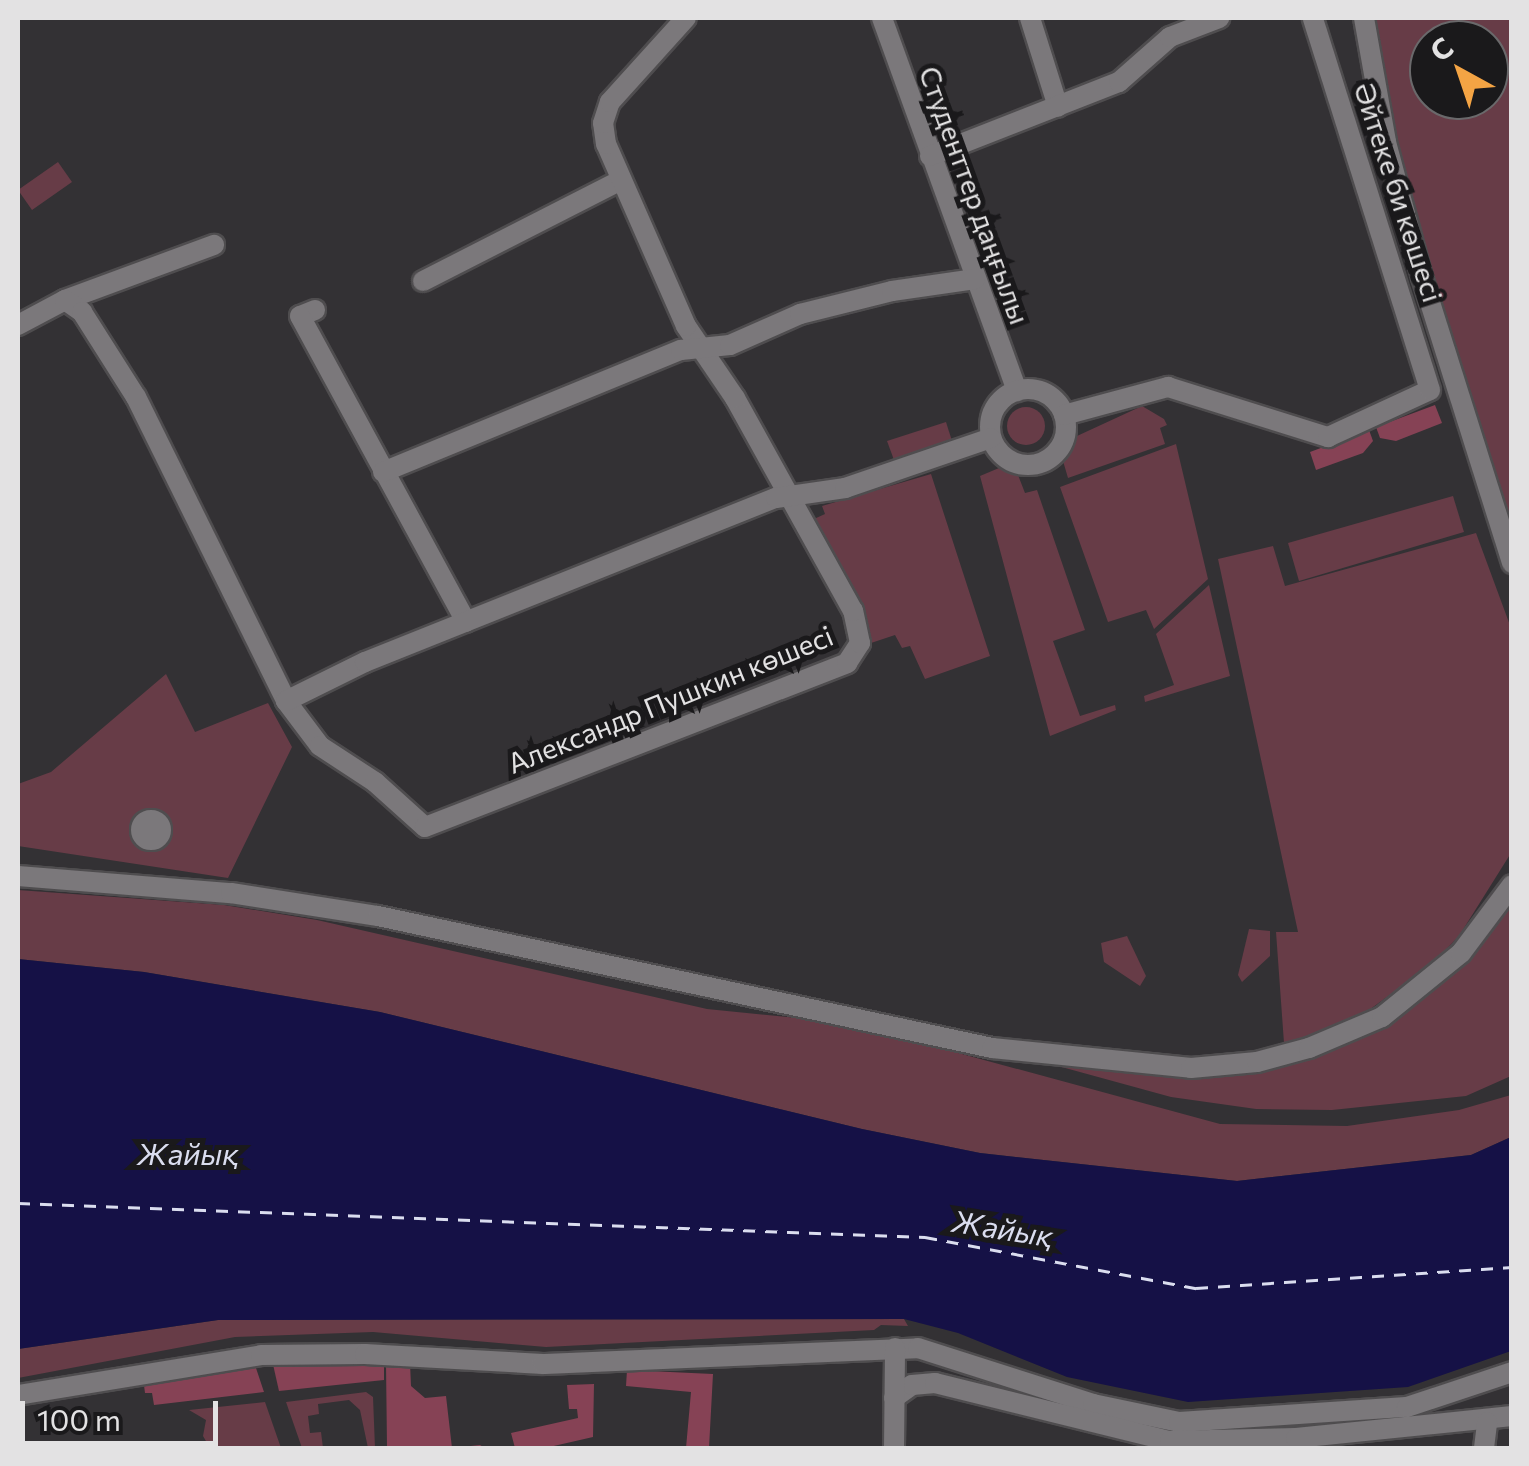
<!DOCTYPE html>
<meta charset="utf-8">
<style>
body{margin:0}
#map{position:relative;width:1529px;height:1466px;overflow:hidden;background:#333134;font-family:Commissioner,sans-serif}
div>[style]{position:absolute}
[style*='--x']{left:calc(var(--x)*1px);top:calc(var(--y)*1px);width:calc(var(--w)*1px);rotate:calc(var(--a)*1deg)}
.green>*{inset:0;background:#673c47}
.round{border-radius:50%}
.forest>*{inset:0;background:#864255}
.water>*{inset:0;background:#151146}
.ferry>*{height:2.5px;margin-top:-1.25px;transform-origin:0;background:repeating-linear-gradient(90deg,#daddef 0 12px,transparent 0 22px)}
.roads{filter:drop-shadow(2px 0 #4f4d4f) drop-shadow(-2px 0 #4f4d4f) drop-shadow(0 2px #4f4d4f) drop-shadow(0 -2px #4f4d4f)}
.minor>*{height:20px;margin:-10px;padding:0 10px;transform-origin:10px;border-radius:10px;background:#7b787b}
.minor>.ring{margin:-10px;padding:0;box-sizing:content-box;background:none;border:20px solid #7b787b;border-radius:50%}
span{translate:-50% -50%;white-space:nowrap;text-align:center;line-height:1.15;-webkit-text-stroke:10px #1a191b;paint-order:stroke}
.street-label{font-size:28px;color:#e3e2e3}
.water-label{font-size:30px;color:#daddef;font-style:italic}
.frame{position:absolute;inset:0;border:20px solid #e3e2e3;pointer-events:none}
.north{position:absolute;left:1409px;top:20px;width:100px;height:100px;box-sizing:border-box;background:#1a191b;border:2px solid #6a696b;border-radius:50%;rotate:320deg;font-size:28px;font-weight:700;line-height:40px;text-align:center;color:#e3e2e3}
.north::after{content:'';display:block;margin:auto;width:35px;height:45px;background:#f4a444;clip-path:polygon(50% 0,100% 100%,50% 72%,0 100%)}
.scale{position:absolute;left:20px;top:1401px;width:198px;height:45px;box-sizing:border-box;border:5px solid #e3e2e3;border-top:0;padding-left:12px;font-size:30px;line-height:35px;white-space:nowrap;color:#e3e2e3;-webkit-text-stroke:8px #1a191b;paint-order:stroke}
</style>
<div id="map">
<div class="green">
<div style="clip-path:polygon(evenodd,1364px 18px,1511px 18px,1511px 563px,1451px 377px,1364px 18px,1429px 40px,1489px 40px,1489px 100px,1429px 100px,1429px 40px)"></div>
<div style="clip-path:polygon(58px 162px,72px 182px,32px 210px,18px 190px)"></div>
<div style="clip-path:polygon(1142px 406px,1164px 419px,1167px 425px,1160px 428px,1165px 444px,1068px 478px,1063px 461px,1077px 436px)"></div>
<div class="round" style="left:1007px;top:407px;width:38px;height:38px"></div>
<div style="clip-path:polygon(946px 422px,952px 441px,894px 460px,887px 441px)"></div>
<div style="clip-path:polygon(1176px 444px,1208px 579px,1154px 629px,1146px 610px,1108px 622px,1060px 487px)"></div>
<div style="clip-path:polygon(999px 468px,1018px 475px,1025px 493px,1037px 490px,1085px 630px,1053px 641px,1080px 716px,1115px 705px,1116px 710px,1050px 736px,980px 476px)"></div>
<div style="clip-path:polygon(931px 474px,990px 656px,925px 679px,910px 646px,902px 648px,895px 635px,871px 643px,814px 519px,825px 514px,822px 506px)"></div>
<div style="clip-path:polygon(1453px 496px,1464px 532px,1299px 581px,1288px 543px)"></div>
<div style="clip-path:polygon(1476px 533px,1511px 628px,1511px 853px,1459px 936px,1432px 964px,1365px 1013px,1326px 1034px,1284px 1043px,1276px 932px,1298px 932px,1218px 559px,1273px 546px,1285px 586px)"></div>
<div style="clip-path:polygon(1209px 585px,1230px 676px,1145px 702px,1144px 696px,1174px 685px,1156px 634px)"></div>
<div style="clip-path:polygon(166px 674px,195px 732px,268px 703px,292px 747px,228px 878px,18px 846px,18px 784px,51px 772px)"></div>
<div style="clip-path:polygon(1511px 885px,1511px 1076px,1466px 1096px,1332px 1110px,1256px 1109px,1171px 1097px,992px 1048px,1257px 1062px,1415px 993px)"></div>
<div style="clip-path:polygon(18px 890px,224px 905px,317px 920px,707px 1009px,848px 1023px,1220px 1124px,1347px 1126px,1459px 1110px,1511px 1095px,1511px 1137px,1471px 1155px,1237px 1181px,980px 1153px,862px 1129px,380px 1012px,144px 972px,18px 959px)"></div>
<div style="clip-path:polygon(1249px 929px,1270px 931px,1270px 956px,1242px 982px,1238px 975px)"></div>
<div style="clip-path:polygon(1127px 936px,1146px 976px,1140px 986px,1104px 962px,1101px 943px)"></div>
<div style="clip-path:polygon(904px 1319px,908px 1326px,881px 1325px,874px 1330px,546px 1347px,373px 1332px,235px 1337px,18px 1378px,18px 1349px,218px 1320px)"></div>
<div style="clip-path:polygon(366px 1392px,373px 1397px,375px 1448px,368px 1448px,360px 1410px,349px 1400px,318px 1404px,319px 1414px,308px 1416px,310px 1433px,321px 1432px,323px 1448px,302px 1448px,286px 1402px)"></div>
<div style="clip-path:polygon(265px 1402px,281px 1448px,210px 1448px,203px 1436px,206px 1420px,189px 1410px)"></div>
</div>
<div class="forest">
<div style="clip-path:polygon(1435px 405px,1442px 423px,1396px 441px,1380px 438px,1376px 427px)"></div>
<div style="clip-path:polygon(1369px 430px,1373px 441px,1363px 453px,1316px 470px,1310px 452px)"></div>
<div style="clip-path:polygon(384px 1359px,384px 1380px,279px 1391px,272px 1360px)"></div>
<div style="clip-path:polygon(254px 1362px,264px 1392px,154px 1405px,152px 1393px,145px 1393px,143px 1378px)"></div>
<div style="clip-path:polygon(410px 1363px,411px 1386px,425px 1398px,446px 1396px,452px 1448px,480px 1445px,485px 1448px,387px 1448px,386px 1364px)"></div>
<div style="clip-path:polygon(627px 1370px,713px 1374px,709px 1448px,686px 1448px,691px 1392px,626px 1386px)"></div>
<div style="clip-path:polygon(594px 1384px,593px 1437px,545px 1448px,515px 1448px,511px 1433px,578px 1418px,577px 1409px,569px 1409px,567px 1385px)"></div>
</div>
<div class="water">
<div style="clip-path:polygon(18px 959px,144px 972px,380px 1012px,862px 1129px,980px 1153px,1237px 1181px,1471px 1155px,1511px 1137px,1511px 1351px,1408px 1387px,1188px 1402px,1067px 1377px,958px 1333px,904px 1319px,218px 1320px,18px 1349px)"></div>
</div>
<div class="ferry">
<div style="--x:18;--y:1203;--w:908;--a:2.15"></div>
<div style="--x:925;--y:1237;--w:276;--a:10.7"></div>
<div style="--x:1196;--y:1288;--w:317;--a:-3.8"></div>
</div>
<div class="roads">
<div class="minor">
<div style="--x:882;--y:18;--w:397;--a:70.1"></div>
<div style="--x:1030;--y:18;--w:93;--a:72.5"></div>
<div style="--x:1364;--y:18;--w:126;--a:79.9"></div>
<div style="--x:1386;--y:142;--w:140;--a:75.1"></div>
<div style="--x:1422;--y:277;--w:300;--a:72.5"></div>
<div style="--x:930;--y:156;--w:203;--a:-21.4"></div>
<div style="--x:1119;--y:82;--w:68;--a:-41.4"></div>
<div style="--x:1170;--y:37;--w:53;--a:-21.2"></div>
<div style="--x:423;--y:281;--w:222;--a:-27"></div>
<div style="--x:65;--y:300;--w:159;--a:-20.3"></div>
<div style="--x:315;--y:310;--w:16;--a:158"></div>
<div style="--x:300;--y:316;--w:348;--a:61.5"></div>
<div style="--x:18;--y:325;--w:53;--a:-28"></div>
<div style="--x:65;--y:300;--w:21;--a:35"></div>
<div style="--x:82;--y:312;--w:101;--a:57.6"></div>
<div style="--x:136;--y:397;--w:339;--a:63.7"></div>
<div style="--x:286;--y:701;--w:56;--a:52.9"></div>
<div style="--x:320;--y:746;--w:66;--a:33.2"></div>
<div style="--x:375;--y:782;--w:67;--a:42"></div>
<div style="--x:425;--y:827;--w:453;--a:-21.2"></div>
<div style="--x:847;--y:663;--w:24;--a:-57"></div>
<div style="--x:860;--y:643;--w:33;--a:-102"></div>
<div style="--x:853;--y:611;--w:244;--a:-119"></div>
<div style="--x:735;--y:398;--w:87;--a:-124.2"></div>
<div style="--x:686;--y:326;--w:199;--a:-113.7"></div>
<div style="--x:606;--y:144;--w:21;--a:-98"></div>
<div style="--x:603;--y:123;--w:22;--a:-72"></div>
<div style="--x:610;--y:102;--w:113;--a:-47.9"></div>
<div class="ring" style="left:990px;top:389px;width:56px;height:56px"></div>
<div style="--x:1064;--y:415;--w:108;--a:-15.1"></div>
<div style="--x:1168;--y:387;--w:168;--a:17.4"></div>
<div style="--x:1328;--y:437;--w:112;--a:-24.7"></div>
<div style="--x:1430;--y:390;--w:390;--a:-107.5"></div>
<div style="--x:383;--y:472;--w:322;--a:-22.3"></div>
<div style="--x:681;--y:350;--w:49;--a:-5.8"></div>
<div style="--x:730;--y:345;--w:77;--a:-23.9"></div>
<div style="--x:800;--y:314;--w:95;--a:-14"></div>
<div style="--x:892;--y:291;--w:84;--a:-8.2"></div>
<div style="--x:286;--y:701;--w:88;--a:-26.3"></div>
<div style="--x:365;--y:662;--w:443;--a:-21.8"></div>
<div style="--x:776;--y:498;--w:70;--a:-8.2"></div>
<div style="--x:845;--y:488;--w:154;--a:-18.9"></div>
<div class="ring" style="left:141px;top:820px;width:0;height:0"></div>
<div style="--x:18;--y:876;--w:214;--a:4.6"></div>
<div style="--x:231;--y:893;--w:149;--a:8.9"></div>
<div style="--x:378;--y:916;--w:628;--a:12.13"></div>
<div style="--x:992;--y:1048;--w:200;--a:5.7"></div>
<div style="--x:1191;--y:1068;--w:66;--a:-5.2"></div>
<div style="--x:1257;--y:1062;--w:54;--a:-15.1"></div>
<div style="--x:1309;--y:1048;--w:79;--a:-23"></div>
<div style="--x:1382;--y:1017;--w:102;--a:-39"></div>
<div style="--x:1461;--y:953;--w:85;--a:-53.1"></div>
<div style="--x:18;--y:1395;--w:246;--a:-9.3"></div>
<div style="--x:261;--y:1355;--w:104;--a:-0.6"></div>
<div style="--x:365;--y:1354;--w:178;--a:3.2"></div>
<div style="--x:543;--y:1364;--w:375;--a:-2.4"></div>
<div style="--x:918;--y:1348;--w:184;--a:17.7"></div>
<div style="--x:1093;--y:1404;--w:88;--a:11.8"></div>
<div style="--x:1179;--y:1422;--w:228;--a:-3.8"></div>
<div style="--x:1407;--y:1407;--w:111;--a:-18.4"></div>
<div style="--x:894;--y:1398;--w:22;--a:-36"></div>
<div style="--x:912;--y:1385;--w:23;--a:-5"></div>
<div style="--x:935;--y:1383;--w:242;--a:13.9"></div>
<div style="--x:1170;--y:1441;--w:126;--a:-1.4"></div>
<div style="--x:1296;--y:1438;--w:217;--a:-5.8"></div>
<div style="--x:894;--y:1448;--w:100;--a:-89.4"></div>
<div style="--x:1484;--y:1448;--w:26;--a:-83"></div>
</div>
</div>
<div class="street-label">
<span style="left:1399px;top:192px;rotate:72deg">Әйтеке би көшесі</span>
<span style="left:975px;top:195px;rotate:70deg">Студенттер даңғылы</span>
<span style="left:670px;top:699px;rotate:-22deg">Александр Пушкин көшесі</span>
</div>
<div class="water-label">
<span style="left:188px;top:1153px">Жайық</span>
<span style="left:1003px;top:1228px;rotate:9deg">Жайық</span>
</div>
<div class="frame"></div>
<div class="north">С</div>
<div class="scale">100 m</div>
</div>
